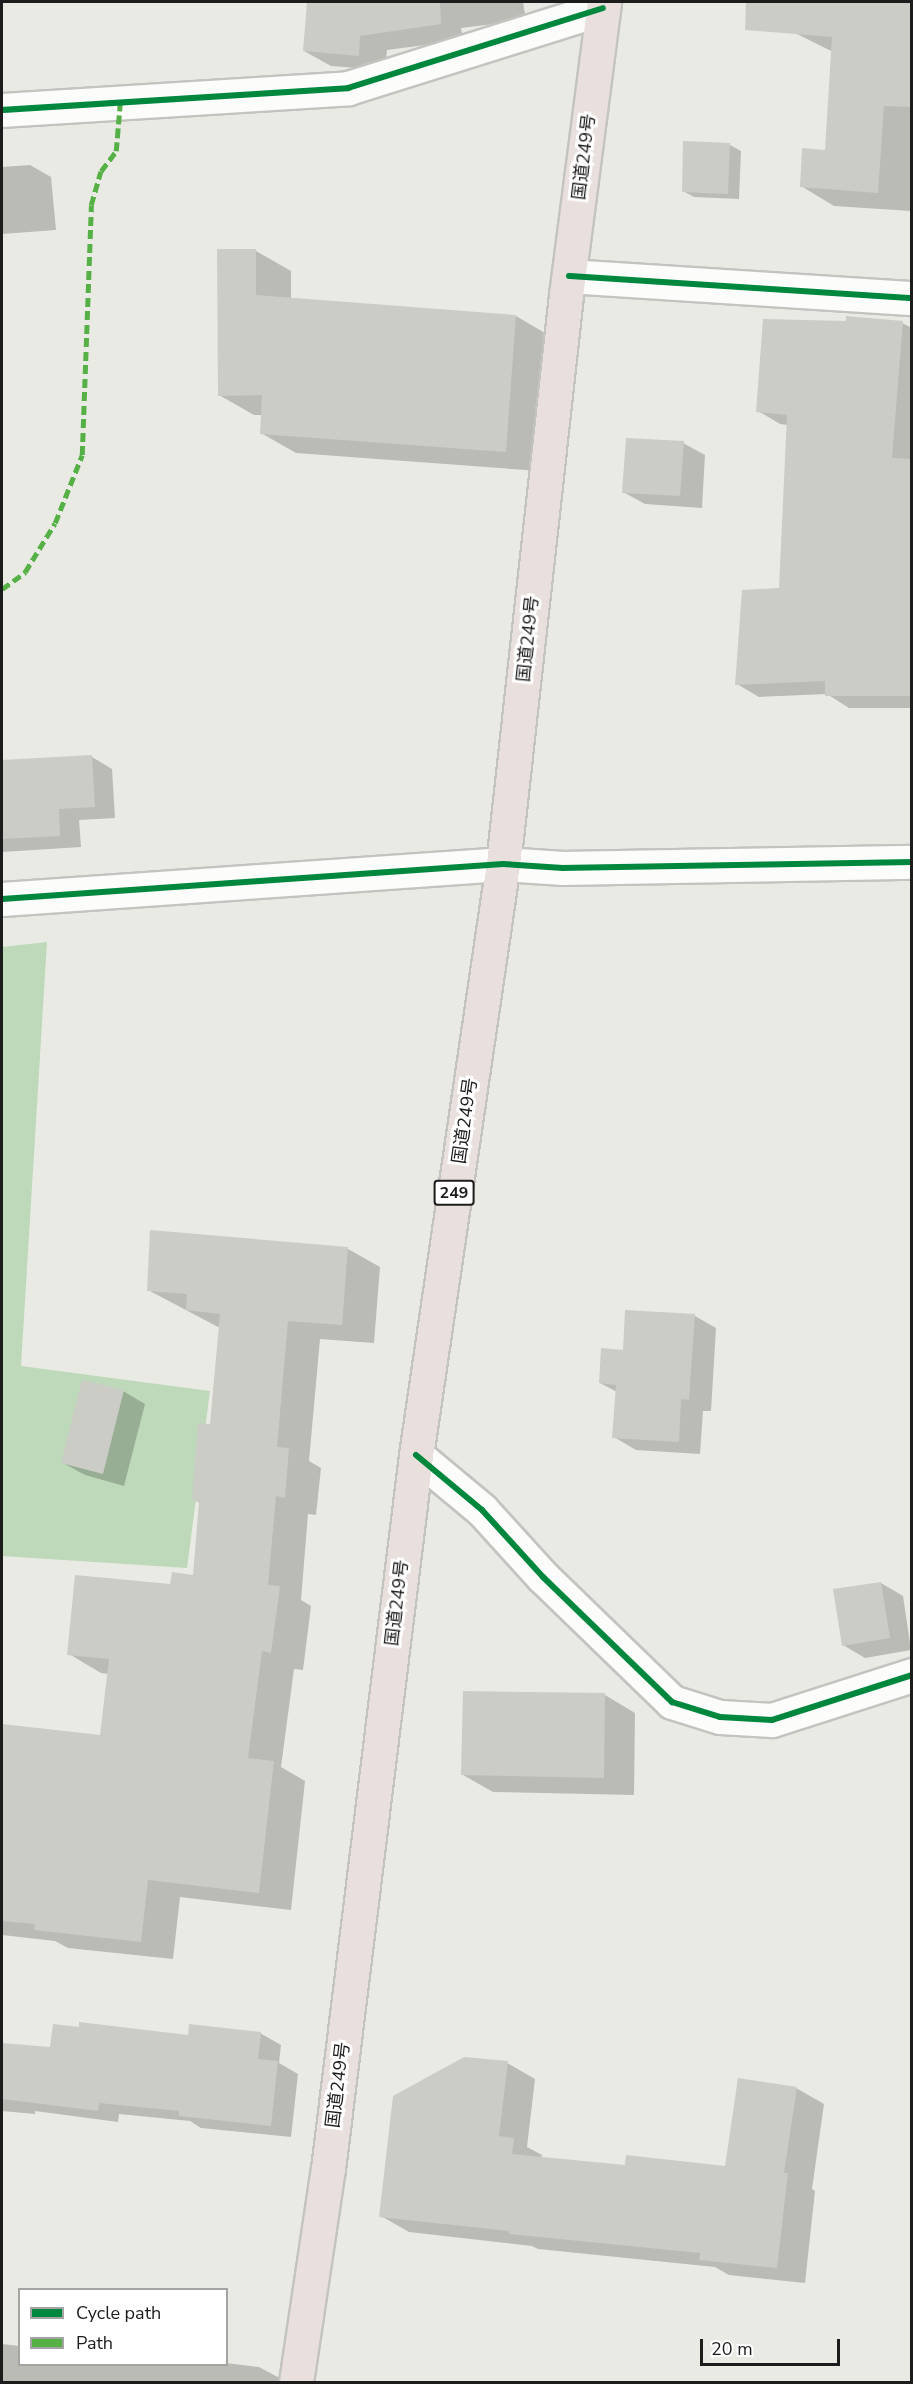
<!DOCTYPE html>
<meta charset="utf-8">
<style>
body{margin:0}
#map{position:relative;width:913px;height:2384px;overflow:hidden;background:#eaeae4;font-family:"Nunito Sans","Noto Sans JP",sans-serif}
div>[style]{position:absolute}
[style*='--x']{left:calc(var(--x)*1px);top:calc(var(--y)*1px);width:calc(var(--w)*1px);rotate:calc(var(--a)*1deg)}
.forest>*{inset:0;background:#bdd9ba}
.shadow>*{inset:0;background:#0003}
.building>*{inset:0;background:#ccccc7}
.roads{filter:drop-shadow(2px 0 #c3c3c0) drop-shadow(-2px 0 #c3c3c0) drop-shadow(0 2px #c3c3c0) drop-shadow(0 -2px #c3c3c0)}
.minor>*{height:33px;margin:-16.5px;padding:0 16.5px;transform-origin:16.5px;border-radius:16.5px;background:#fcfcfb}
.highway>*{height:33px;margin:-16.5px;padding:0 16.5px;transform-origin:16.5px;border-radius:16.5px;background:#e9dfdd}
.quiet>*{height:4.5px;margin-top:-2.25px;transform-origin:0;background:repeating-linear-gradient(90deg,#55b145 0 9px,transparent 0 13.5px)}
.cycleway>*{height:6px;margin:-3px;padding:0 3px;transform-origin:3px;border-radius:3px;background:#00873e}
span{translate:-50% -50%;white-space:nowrap;text-align:center;line-height:1.15;-webkit-text-stroke:6px #fff;paint-order:stroke}
.shield-label span{padding:2px 4px;background:#fff;border:2px solid;border-radius:4px;-webkit-text-stroke-width:0}
.shield-label{font-size:16px;color:#1c1c1c;font-weight:700}
.street-label{font-size:18px;color:#1c1c1c}
.frame{position:absolute;inset:0;border:3px solid #1c1c1c;pointer-events:none}
.legend{position:absolute;left:18px;top:2288px;width:210px;height:78px;box-sizing:border-box;background:#fff;border:2px solid #a4a4a4;margin:0;padding:8px 10px;list-style:none;font-size:18px;color:#1c1c1c}
.legend li{display:flex;align-items:center;gap:12px;height:30px}
.legend b{width:30px;border:2px solid #a4a4a4}
.scale{position:absolute;left:700px;top:2339px;width:140px;height:27px;box-sizing:border-box;border:3px solid #1c1c1c;border-top:0;padding-left:8px;font-size:18px;line-height:21px;white-space:nowrap;color:#1c1c1c;-webkit-text-stroke:4px #fff;paint-order:stroke}
</style>
<div id="map">
<div class="forest">
<div style="clip-path:polygon(47px 942px,21px 1366px,210px 1391px,187px 1568px,2px 1556px,2px 947px)"></div>
</div>
<div class="shadow">
<div style="clip-path:polygon(308px 2px,523px 2px,526px 20px,461px 28px,463px 40px,387px 50px,385px 70px,331px 66px,304px 51px)"></div>
<div style="clip-path:polygon(797px 2px,912px 2px,911px 211px,834px 206px,801px 186px,826px 151px,833px 52px,795px 33px)"></div>
<div style="clip-path:polygon(730px 145px,741px 151px,739px 199px,694px 197px,683px 191px)"></div>
<div style="clip-path:polygon(30px 165px,51px 177px,56px 230px,2px 234px,2px 167px)"></div>
<div style="clip-path:polygon(256px 251px,291px 271px,291px 300px,516px 316px,550px 336px,540px 471px,296px 453px,261px 433px,263px 415px,254px 415px,219px 395px)"></div>
<div style="clip-path:polygon(902px 323px,912px 328px,912px 708px,849px 708px,827px 694px,759px 697px,737px 684px,780px 590px,788px 425px,780px 424px,758px 411px)"></div>
<div style="clip-path:polygon(683px 443px,705px 455px,702px 508px,645px 504px,623px 492px)"></div>
<div style="clip-path:polygon(92px 757px,112px 769px,115px 818px,79px 820px,81px 847px,2px 852px,2px 761px)"></div>
<div style="clip-path:polygon(348px 1249px,380px 1267px,374px 1343px,320px 1339px,309px 1461px,321px 1468px,316px 1515px,308px 1514px,301px 1600px,311px 1606px,303px 1670px,294px 1669px,281px 1767px,305px 1781px,291px 1910px,180px 1897px,173px 1959px,68px 1948px,55px 1941px,2px 1935px,2px 1726px,101px 1737px,109px 1674px,101px 1673px,69px 1654px,171px 1586px,194px 1576px,200px 1503px,193px 1499px,212px 1426px,220px 1328px,148px 1290px)"></div>
<div style="clip-path:polygon(695px 1316px,716px 1328px,711px 1411px,703px 1411px,700px 1454px,636px 1450px,614px 1437px,617px 1392px,600px 1383px,624px 1351px)"></div>
<div style="clip-path:polygon(123px 1391px,145px 1404px,124px 1486px,85px 1475px,63px 1463px)"></div>
<div style="clip-path:polygon(881px 1583px,903px 1596px,911px 1650px,865px 1658px,843px 1645px)"></div>
<div style="clip-path:polygon(605px 1695px,635px 1713px,634px 1795px,493px 1792px,463px 1775px)"></div>
<div style="clip-path:polygon(260px 2033px,281px 2045px,279px 2063px,298px 2074px,291px 2137px,201px 2128px,190px 2121px,119px 2114px,118px 2122px,35px 2111px,35px 2114px,2px 2111px,2px 2044px,51px 2049px)"></div>
<div style="clip-path:polygon(507px 2063px,535px 2079px,527px 2147px,542px 2155px,541px 2158px,626px 2167px,727px 2167px,796px 2088px,824px 2104px,812px 2189px,815px 2191px,805px 2283px,729px 2275px,715px 2267px,538px 2249px,532px 2246px,409px 2232px,381px 2216px)"></div>
<div style="clip-path:polygon(2px 2344px,20px 2346px,20px 2364px,226px 2363px,259px 2367px,287px 2382px,2px 2382px)"></div>
</div>
<div class="building">
<div style="clip-path:polygon(307px 2px,440px 2px,441px 24px,360px 36px,359px 56px,303px 51px)"></div>
<div style="clip-path:polygon(746px 2px,912px 2px,912px 107px,884px 106px,878px 193px,800px 187px,802px 148px,825px 150px,832px 37px,745px 30px)"></div>
<div style="clip-path:polygon(683px 141px,730px 143px,728px 194px,682px 192px)"></div>
<div style="clip-path:polygon(217px 249px,256px 249px,256px 295px,516px 315px,506px 452px,260px 434px,262px 395px,218px 396px)"></div>
<div style="clip-path:polygon(846px 316px,903px 321px,892px 458px,912px 459px,912px 696px,825px 696px,825px 681px,735px 685px,742px 590px,779px 588px,787px 415px,756px 412px,763px 319px,846px 321px)"></div>
<div style="clip-path:polygon(626px 438px,684px 441px,680px 496px,622px 493px)"></div>
<div style="clip-path:polygon(92px 755px,95px 807px,59px 809px,60px 836px,2px 839px,2px 760px)"></div>
<div style="clip-path:polygon(150px 1230px,348px 1247px,342px 1325px,288px 1321px,277px 1447px,289px 1448px,285px 1498px,276px 1496px,268px 1585px,280px 1586px,271px 1653px,262px 1651px,248px 1758px,274px 1761px,259px 1893px,148px 1880px,141px 1942px,34px 1930px,35px 1924px,2px 1921px,2px 1724px,100px 1735px,109px 1659px,67px 1655px,75px 1575px,170px 1584px,172px 1572px,193px 1575px,199px 1502px,192px 1500px,198px 1423px,210px 1424px,220px 1314px,186px 1310px,187px 1294px,147px 1291px)"></div>
<div style="clip-path:polygon(625px 1310px,695px 1314px,689px 1400px,681px 1399px,679px 1442px,612px 1438px,616px 1385px,599px 1383px,601px 1348px,623px 1350px)"></div>
<div style="clip-path:polygon(82px 1380px,124px 1390px,103px 1474px,61px 1463px)"></div>
<div style="clip-path:polygon(881px 1582px,890px 1638px,842px 1646px,833px 1589px)"></div>
<div style="clip-path:polygon(463px 1691px,605px 1693px,604px 1778px,461px 1775px)"></div>
<div style="clip-path:polygon(79px 2022px,188px 2035px,189px 2024px,261px 2032px,258px 2059px,278px 2061px,271px 2126px,179px 2116px,179px 2111px,99px 2103px,98px 2111px,2px 2099px,2px 2043px,50px 2047px,53px 2024px,79px 2027px)"></div>
<div style="clip-path:polygon(464px 2057px,508px 2061px,499px 2136px,514px 2138px,512px 2154px,625px 2165px,626px 2155px,725px 2166px,738px 2078px,797px 2087px,784px 2173px,788px 2173px,777px 2268px,699px 2260px,700px 2253px,509px 2234px,509px 2231px,379px 2217px,393px 2096px)"></div>
</div>
<div class="roads">
<div class="minor">
<div style="--x:2;--y:110;--w:347;--a:-3.6"></div>
<div style="--x:348;--y:88;--w:267;--a:-17.4"></div>
<div style="--x:569;--y:276;--w:344;--a:3.7"></div>
<div style="--x:2;--y:899;--w:502;--a:-4"></div>
<div style="--x:503;--y:864;--w:60;--a:3.8"></div>
<div style="--x:563;--y:868;--w:349;--a:-1"></div>
<div style="--x:416;--y:1455;--w:86;--a:39.8"></div>
<div style="--x:482;--y:1510;--w:91;--a:47.7"></div>
<div style="--x:543;--y:1577;--w:180;--a:44.1"></div>
<div style="--x:672;--y:1702;--w:50;--a:17.4"></div>
<div style="--x:720;--y:1717;--w:52;--a:3.3"></div>
<div style="--x:772;--y:1720;--w:147;--a:-17.8"></div>
</div>
<div class="highway">
<div style="--x:296;--y:2382;--w:215;--a:-81.5"></div>
<div style="--x:328;--y:2169;--w:719;--a:-82.97"></div>
<div style="--x:416;--y:1455;--w:597;--a:-81.63"></div>
<div style="--x:503;--y:864;--w:572;--a:-83.68"></div>
<div style="--x:566;--y:295;--w:295;--a:-82.6"></div>
</div>
</div>
<div class="quiet">
<div style="--x:2;--y:589;--w:29;--a:-36"></div>
<div style="--x:25;--y:572;--w:57;--a:-58.5"></div>
<div style="--x:55;--y:523;--w:73;--a:-68.3"></div>
<div style="--x:82;--y:455;--w:250;--a:-87.9"></div>
<div style="--x:91;--y:205;--w:35;--a:-74"></div>
<div style="--x:101;--y:171;--w:25;--a:-53"></div>
<div style="--x:116;--y:151;--w:48;--a:-85.2"></div>
</div>
<div class="cycleway">
<div style="--x:2;--y:110;--w:347;--a:-3.6"></div>
<div style="--x:348;--y:88;--w:267;--a:-17.4"></div>
<div style="--x:569;--y:276;--w:344;--a:3.7"></div>
<div style="--x:2;--y:899;--w:502;--a:-4"></div>
<div style="--x:503;--y:864;--w:60;--a:3.8"></div>
<div style="--x:563;--y:868;--w:349;--a:-1"></div>
<div style="--x:416;--y:1455;--w:86;--a:39.8"></div>
<div style="--x:482;--y:1510;--w:91;--a:47.7"></div>
<div style="--x:543;--y:1577;--w:180;--a:44.1"></div>
<div style="--x:672;--y:1702;--w:50;--a:17.4"></div>
<div style="--x:720;--y:1717;--w:52;--a:3.3"></div>
<div style="--x:772;--y:1720;--w:147;--a:-17.8"></div>
</div>
<div class="shield-label">
<span style="left:454px;top:1193px">249</span>
</div>
<div class="street-label">
<span style="left:584px;top:157px;rotate:-83deg">国道249号</span>
<span style="left:528px;top:639px;rotate:-84deg">国道249号</span>
<span style="left:465px;top:1121px;rotate:-82deg">国道249号</span>
<span style="left:397px;top:1603px;rotate:-83deg">国道249号</span>
<span style="left:338px;top:2085px;rotate:-83deg">国道249号</span>
</div>
<div class="frame"></div>
<ul class="legend">
<li><b style="height:8px;background:#00873e"></b>Cycle path</li>
<li><b style="height:8px;background:#55b145"></b>Path</li>
</ul>
<div class="scale">20 m</div>
</div>
